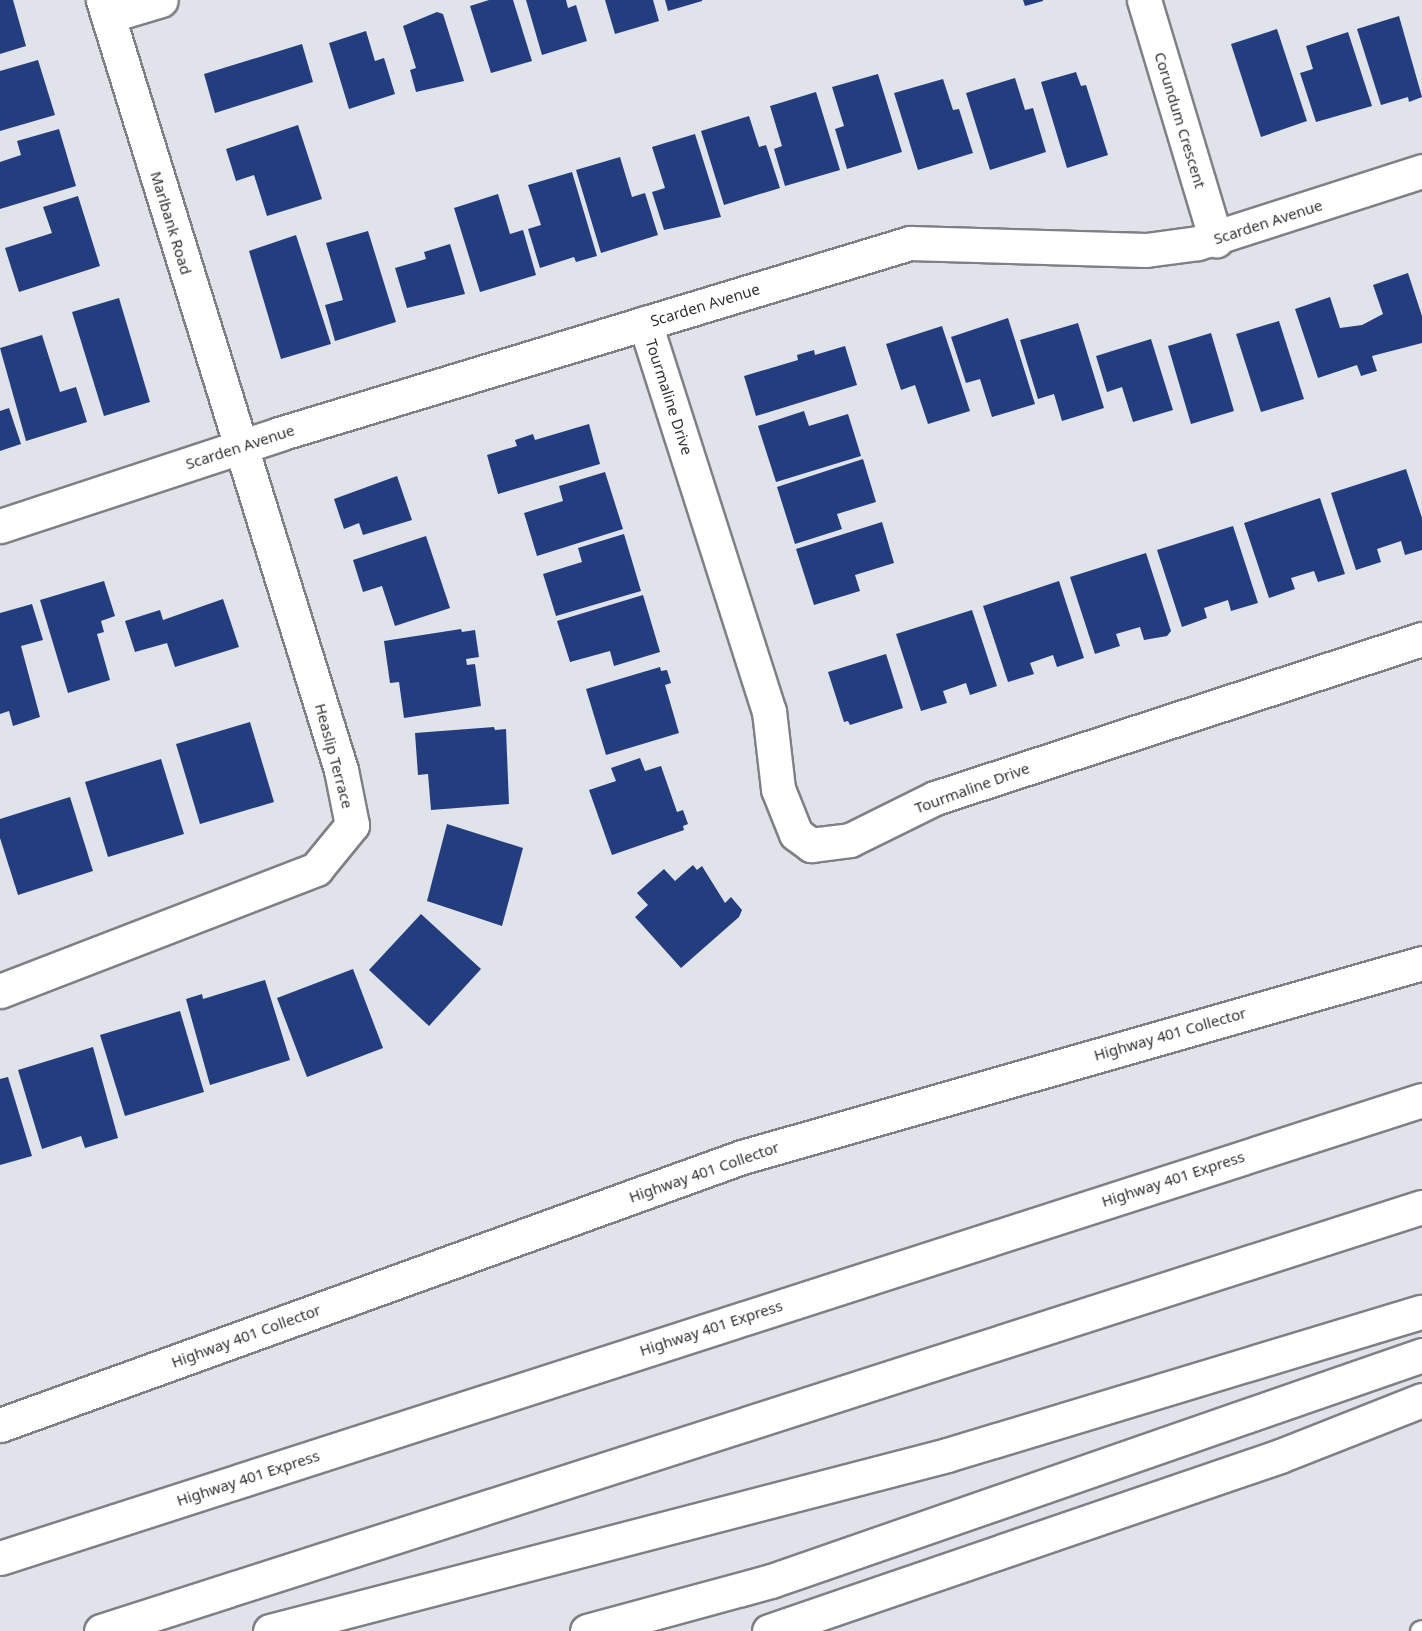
<!DOCTYPE html>
<style>
body{margin:0}
#map{position:relative;width:1422px;height:1631px;overflow:hidden;background:#e0e3e9;font-family:"Noto Sans",sans-serif}
div>[style]{position:absolute}
[style*='--x']{left:calc(var(--x)*1px);top:calc(var(--y)*1px);width:calc(var(--w)*1px);rotate:calc(var(--a)*1deg)}
.building>*{inset:0;background:#233d7e}
.roads{filter:drop-shadow(2px 0 #7e8086) drop-shadow(-2px 0 #7e8086) drop-shadow(0 2px #7e8086) drop-shadow(0 -2px #7e8086)}
.service>*{height:18px;margin:-9px;padding:0 9px;transform-origin:9px;border-radius:9px;background:#fff}
.minor>*{height:33px;margin:-16.5px;padding:0 16.5px;transform-origin:16.5px;border-radius:16.5px;background:#fff}
.motorway>*{height:33px;margin:-16.5px;padding:0 16.5px;transform-origin:16.5px;border-radius:16.5px;background:#fff}
span{translate:-50% -50%;white-space:nowrap;text-align:center;line-height:1.15;-webkit-text-stroke:6px #fff;paint-order:stroke}
.street-label{font-size:15px;color:#303133}
</style>
<div id="map">
<div class="building">
<div style="clip-path:polygon(0 0,13px 0,26px 46px,0 54px)"></div>
<div style="clip-path:polygon(489px 0,513px 0,532px 61px,491px 73px,470px 6px)"></div>
<div style="clip-path:polygon(526px 0,566px 0,568px 8px,576px 5px,587px 41px,542px 55px)"></div>
<div style="clip-path:polygon(605px 0,653px 0,659px 21px,615px 34px)"></div>
<div style="clip-path:polygon(665px 0,702px 0,702px 1px,668px 11px)"></div>
<div style="clip-path:polygon(1023px 0,1043px 0,1043px 1px,1025px 6px)"></div>
<div style="clip-path:polygon(437px 12px,443px 14px,464px 81px,416px 92px,410px 70px,416px 68px,403px 26px)"></div>
<div style="clip-path:polygon(1399px 16px,1422px 97px,1409px 102px,1408px 97px,1381px 105px,1357px 29px)"></div>
<div style="clip-path:polygon(1277px 29px,1307px 121px,1261px 137px,1231px 44px)"></div>
<div style="clip-path:polygon(366px 31px,375px 61px,384px 58px,395px 94px,349px 109px,329px 43px)"></div>
<div style="clip-path:polygon(1348px 32px,1372px 106px,1316px 122px,1300px 73px,1313px 69px,1306px 46px)"></div>
<div style="clip-path:polygon(302px 44px,313px 82px,215px 113px,204px 74px)"></div>
<div style="clip-path:polygon(38px 60px,55px 115px,0 131px,0 71px)"></div>
<div style="clip-path:polygon(1076px 72px,1081px 86px,1086px 85px,1108px 155px,1067px 168px,1041px 82px)"></div>
<div style="clip-path:polygon(878px 74px,902px 152px,847px 169px,835px 129px,844px 126px,832px 87px)"></div>
<div style="clip-path:polygon(1015px 78px,1025px 110px,1033px 108px,1046px 152px,990px 170px,966px 93px)"></div>
<div style="clip-path:polygon(943px 79px,953px 110px,959px 109px,973px 153px,918px 170px,894px 93px)"></div>
<div style="clip-path:polygon(816px 92px,840px 170px,785px 186px,774px 149px,782px 146px,770px 106px)"></div>
<div style="clip-path:polygon(749px 116px,759px 147px,766px 145px,780px 188px,724px 205px,701px 131px)"></div>
<div style="clip-path:polygon(298px 125px,322px 199px,267px 216px,254px 175px,236px 181px,226px 149px)"></div>
<div style="clip-path:polygon(59px 129px,76px 186px,0 209px,0 162px,21px 155px,17px 141px)"></div>
<div style="clip-path:polygon(695px 134px,721px 217px,664px 230px,652px 192px,665px 188px,652px 147px)"></div>
<div style="clip-path:polygon(620px 157px,632px 197px,645px 193px,658px 235px,601px 253px,576px 170px)"></div>
<div style="clip-path:polygon(572px 172px,597px 256px,576px 262px,574px 257px,540px 268px,528px 229px,541px 225px,528px 185px)"></div>
<div style="clip-path:polygon(498px 194px,510px 234px,523px 230px,536px 275px,480px 292px,454px 208px)"></div>
<div style="clip-path:polygon(78px 196px,100px 266px,19px 292px,5px 248px,52px 233px,43px 207px)"></div>
<div style="clip-path:polygon(368px 231px,396px 322px,335px 341px,325px 305px,343px 300px,326px 243px)"></div>
<div style="clip-path:polygon(296px 235px,331px 344px,281px 359px,249px 251px)"></div>
<div style="clip-path:polygon(450px 244px,465px 294px,407px 308px,395px 268px,426px 259px,424px 252px)"></div>
<div style="clip-path:polygon(1408px 273px,1422px 316px,1422px 343px,1372px 356px,1377px 371px,1361px 376px,1357px 365px,1318px 378px,1295px 309px,1330px 297px,1340px 328px,1362px 325px,1383px 314px,1373px 285px)"></div>
<div style="clip-path:polygon(119px 298px,150px 402px,104px 416px,72px 312px)"></div>
<div style="clip-path:polygon(1008px 318px,1035px 404px,992px 417px,980px 379px,966px 383px,951px 337px)"></div>
<div style="clip-path:polygon(1279px 321px,1304px 399px,1261px 412px,1236px 334px)"></div>
<div style="clip-path:polygon(1078px 323px,1104px 408px,1062px 421px,1054px 394px,1038px 399px,1020px 340px)"></div>
<div style="clip-path:polygon(942px 326px,970px 411px,928px 424px,915px 385px,901px 390px,886px 344px)"></div>
<div style="clip-path:polygon(1211px 333px,1234px 411px,1191px 424px,1168px 346px)"></div>
<div style="clip-path:polygon(42px 335px,60px 392px,76px 387px,87px 422px,26px 441px,0 348px)"></div>
<div style="clip-path:polygon(1151px 339px,1173px 410px,1133px 422px,1122px 387px,1107px 392px,1096px 356px)"></div>
<div style="clip-path:polygon(845px 346px,857px 385px,756px 416px,744px 376px,798px 360px,797px 355px,814px 350px,815px 355px)"></div>
<div style="clip-path:polygon(9px 408px,21px 444px,0 451px,0 411px)"></div>
<div style="clip-path:polygon(804px 411px,809px 426px,848px 414px,861px 456px,776px 482px,758px 426px)"></div>
<div style="clip-path:polygon(589px 424px,600px 464px,498px 494px,487px 455px,517px 446px,515px 440px,533px 434px,535px 440px)"></div>
<div style="clip-path:polygon(863px 459px,876px 502px,837px 514px,842px 529px,795px 544px,777px 487px)"></div>
<div style="clip-path:polygon(1406px 469px,1422px 518px,1422px 550px,1405px 555px,1401px 541px,1377px 549px,1381px 562px,1356px 570px,1331px 493px)"></div>
<div style="clip-path:polygon(605px 472px,623px 529px,537px 556px,524px 513px,563px 501px,559px 486px)"></div>
<div style="clip-path:polygon(397px 476px,412px 520px,363px 535px,359px 523px,344px 529px,334px 499px)"></div>
<div style="clip-path:polygon(1320px 498px,1345px 574px,1318px 582px,1314px 571px,1291px 578px,1295px 589px,1269px 598px,1244px 523px)"></div>
<div style="clip-path:polygon(882px 522px,894px 563px,855px 575px,860px 591px,814px 605px,796px 549px)"></div>
<div style="clip-path:polygon(1233px 526px,1258px 603px,1231px 611px,1228px 600px,1204px 608px,1207px 618px,1182px 627px,1157px 550px)"></div>
<div style="clip-path:polygon(624px 534px,641px 591px,556px 616px,543px 574px,582px 562px,578px 548px)"></div>
<div style="clip-path:polygon(426px 536px,450px 608px,395px 626px,382px 586px,363px 592px,353px 560px)"></div>
<div style="clip-path:polygon(1146px 553px,1171px 631px,1167px 636px,1144px 640px,1140px 627px,1116px 634px,1120px 646px,1095px 654px,1070px 577px)"></div>
<div style="clip-path:polygon(104px 581px,115px 616px,101px 621px,104px 632px,97px 634px,110px 680px,68px 693px,40px 600px)"></div>
<div style="clip-path:polygon(1059px 581px,1084px 658px,1057px 667px,1053px 655px,1030px 663px,1034px 674px,1008px 682px,983px 606px)"></div>
<div style="clip-path:polygon(643px 595px,660px 652px,614px 666px,610px 651px,570px 662px,557px 621px)"></div>
<div style="clip-path:polygon(223px 599px,239px 647px,175px 667px,167px 643px,135px 652px,125px 621px,160px 610px,163px 620px)"></div>
<div style="clip-path:polygon(32px 604px,43px 640px,21px 646px,40px 717px,13px 726px,9px 711px,0 714px,0 613px)"></div>
<div style="clip-path:polygon(972px 610px,997px 686px,970px 695px,966px 683px,943px 691px,947px 703px,921px 711px,896px 634px)"></div>
<div style="clip-path:polygon(461px 629px,462px 632px,475px 630px,479px 657px,466px 659px,467px 665px,475px 664px,481px 706px,404px 718px,399px 682px,390px 683px,384px 641px)"></div>
<div style="clip-path:polygon(886px 654px,903px 708px,850px 725px,848px 721px,844px 722px,828px 672px)"></div>
<div style="clip-path:polygon(660px 667px,661px 671px,667px 670px,671px 683px,665px 685px,679px 733px,606px 755px,586px 689px)"></div>
<div style="clip-path:polygon(250px 722px,274px 802px,200px 824px,176px 744px)"></div>
<div style="clip-path:polygon(494px 727px,495px 730px,506px 729px,509px 804px,431px 810px,428px 774px,418px 775px,415px 733px)"></div>
<div style="clip-path:polygon(640px 758px,645px 771px,661px 766px,677px 812px,683px 810px,688px 824px,683px 826px,684px 830px,612px 855px,589px 790px,616px 781px,611px 768px)"></div>
<div style="clip-path:polygon(161px 759px,184px 834px,108px 857px,85px 782px)"></div>
<div style="clip-path:polygon(70px 797px,93px 871px,18px 895px,0 838px,0 819px)"></div>
<div style="clip-path:polygon(447px 824px,523px 848px,502px 926px,427px 901px)"></div>
<div style="clip-path:polygon(693px 865px,697px 870px,702px 866px,725px 903px,731px 897px,742px 910px,739px 917px,681px 968px,635px 917px,648px 905px,637px 893px,664px 869px,675px 881px)"></div>
<div style="clip-path:polygon(421px 914px,481px 969px,429px 1026px,369px 970px)"></div>
<div style="clip-path:polygon(353px 969px,383px 1048px,307px 1077px,277px 998px)"></div>
<div style="clip-path:polygon(265px 980px,290px 1060px,210px 1085px,186px 999px,202px 994px,203px 999px)"></div>
<div style="clip-path:polygon(180px 1011px,204px 1092px,125px 1116px,100px 1035px)"></div>
<div style="clip-path:polygon(93px 1047px,118px 1138px,85px 1148px,81px 1136px,42px 1149px,18px 1070px)"></div>
<div style="clip-path:polygon(8px 1077px,32px 1156px,0 1165px,0 1079px)"></div>
</div>
<div class="roads">
<div class="service">
<div style="--x:1420;--y:1631;--w:2;--a:-27"></div>
</div>
<div class="minor">
<div style="--x:1144;--y:0;--w:251;--a:73.3"></div>
<div style="--x:108;--y:16;--w:55;--a:-16.8"></div>
<div style="--x:645;--y:323;--w:407;--a:72.3"></div>
<div style="--x:769;--y:711;--w:79;--a:83.4"></div>
<div style="--x:778;--y:789;--w:48;--a:68.2"></div>
<div style="--x:796;--y:834;--w:19;--a:36"></div>
<div style="--x:811;--y:845;--w:39;--a:-7"></div>
<div style="--x:850;--y:840;--w:95;--a:-26.3"></div>
<div style="--x:935;--y:798;--w:512;--a:-18.08"></div>
<div style="--x:0;--y:526;--w:294;--a:-18.2"></div>
<div style="--x:279;--y:434;--w:659;--a:-16.84"></div>
<div style="--x:910;--y:243;--w:236;--a:1.7"></div>
<div style="--x:1146;--y:250;--w:52;--a:-7.7"></div>
<div style="--x:1198;--y:243;--w:235;--a:-17.8"></div>
<div style="--x:0;--y:991;--w:339;--a:-21.1"></div>
<div style="--x:316;--y:869;--w:57;--a:-50.7"></div>
<div style="--x:352;--y:825;--w:56;--a:-101.3"></div>
<div style="--x:341;--y:770;--w:806;--a:-107.18"></div>
</div>
<div class="motorway">
<div style="--x:0;--y:1425;--w:789;--a:-19.86"></div>
<div style="--x:742;--y:1157;--w:707;--a:-15.92"></div>
<div style="--x:0;--y:1558;--w:1494;--a:-17.85"></div>
<div style="--x:101;--y:1631;--w:1387;--a:-17.8"></div>
<div style="--x:270;--y:1631;--w:700;--a:-14.57"></div>
<div style="--x:947;--y:1455;--w:496;--a:-16.8"></div>
<div style="--x:587;--y:1631;--w:191;--a:-15.2"></div>
<div style="--x:771;--y:1581;--w:689;--a:-19.14"></div>
<div style="--x:769;--y:1631;--w:540;--a:-18.9"></div>
<div style="--x:1280;--y:1456;--w:153;--a:-21.5"></div>
</div>
</div>
<div class="street-label">
<span style="left:1180px;top:120px;rotate:73deg">Corundum Crescent</span>
<span style="left:1268px;top:222px;rotate:-18deg">Scarden Avenue</span>
<span style="left:171px;top:223px;rotate:73deg">Marlbank Road</span>
<span style="left:705px;top:305px;rotate:-17deg">Scarden Avenue</span>
<span style="left:669px;top:397px;rotate:72deg">Tourmaline Drive</span>
<span style="left:240px;top:447px;rotate:-18deg">Scarden Avenue</span>
<span style="left:334px;top:756px;rotate:75deg">Heaslip Terrace</span>
<span style="left:972px;top:788px;rotate:-20deg">Tourmaline Drive</span>
<span style="left:1170px;top:1034px;rotate:-16deg">Highway 401 Collector</span>
<span style="left:704px;top:1172px;rotate:-19deg">Highway 401 Collector</span>
<span style="left:1173px;top:1179px;rotate:-18deg">Highway 401 Express</span>
<span style="left:711px;top:1328px;rotate:-18deg">Highway 401 Express</span>
<span style="left:246px;top:1336px;rotate:-20deg">Highway 401 Collector</span>
<span style="left:248px;top:1478px;rotate:-18deg">Highway 401 Express</span>
</div>
</div>
